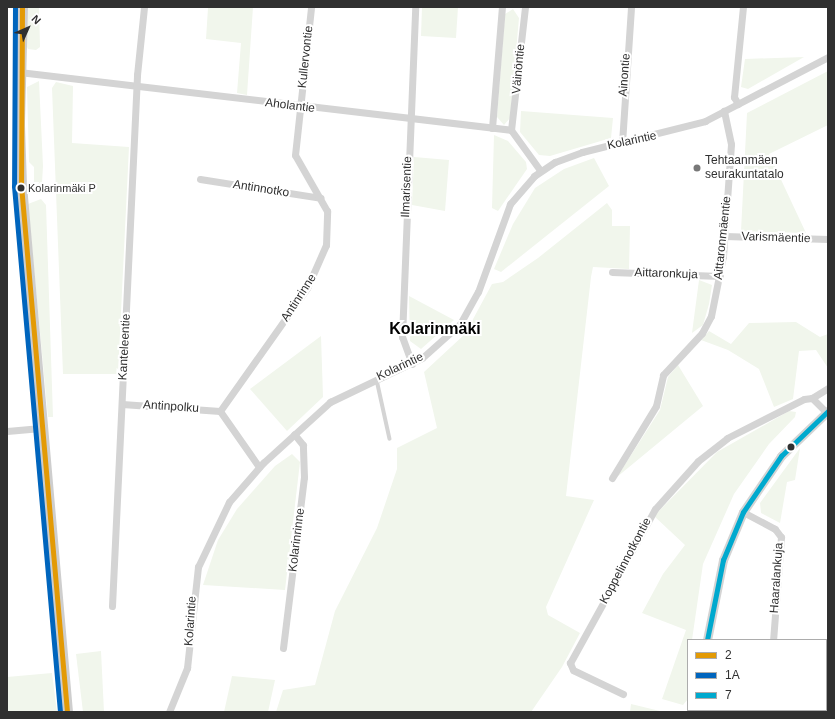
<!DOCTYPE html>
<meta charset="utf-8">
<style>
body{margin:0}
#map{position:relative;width:835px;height:719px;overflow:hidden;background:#fff;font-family:Arial,sans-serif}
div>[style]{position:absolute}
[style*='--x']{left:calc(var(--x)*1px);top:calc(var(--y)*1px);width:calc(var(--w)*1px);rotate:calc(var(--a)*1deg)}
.green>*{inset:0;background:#f1f6ec}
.service>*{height:3.5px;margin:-1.75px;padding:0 1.75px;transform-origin:1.75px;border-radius:1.75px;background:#d4d4d4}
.minor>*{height:7px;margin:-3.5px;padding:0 3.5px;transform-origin:3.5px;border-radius:3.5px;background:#d4d4d4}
.tertiary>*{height:9px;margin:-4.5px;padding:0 4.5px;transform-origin:4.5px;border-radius:4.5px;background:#d4d4d4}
.secondary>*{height:11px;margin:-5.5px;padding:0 5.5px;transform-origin:5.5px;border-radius:5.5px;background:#cecece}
.bus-1>*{height:5px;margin:-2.5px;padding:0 2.5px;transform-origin:2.5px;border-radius:2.5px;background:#e39a05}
.bus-2>*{height:5px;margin:-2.5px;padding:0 2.5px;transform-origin:2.5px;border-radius:2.5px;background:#0065bd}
.bus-3>*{height:5px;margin:-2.5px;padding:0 2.5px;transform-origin:2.5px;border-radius:2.5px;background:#00a9ce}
.dots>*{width:11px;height:11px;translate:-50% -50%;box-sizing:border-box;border:2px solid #fff;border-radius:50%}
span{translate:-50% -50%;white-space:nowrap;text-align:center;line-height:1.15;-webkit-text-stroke:4px #fff;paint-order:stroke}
.bus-label{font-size:11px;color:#303030}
.left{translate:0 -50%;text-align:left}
.street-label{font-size:12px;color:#303030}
.poi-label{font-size:12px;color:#303030}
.district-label{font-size:16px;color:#000;font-weight:700}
.frame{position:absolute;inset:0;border:8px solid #303030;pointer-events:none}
.legend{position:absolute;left:687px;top:639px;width:140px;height:72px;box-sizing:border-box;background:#fff;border:1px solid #acacac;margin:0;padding:5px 7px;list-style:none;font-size:12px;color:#303030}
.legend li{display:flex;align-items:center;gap:8px;height:20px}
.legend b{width:20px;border:1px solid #acacac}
.north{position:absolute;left:8px;top:8px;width:40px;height:40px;-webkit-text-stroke:3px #fff;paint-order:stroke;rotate:45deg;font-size:11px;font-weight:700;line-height:16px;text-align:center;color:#303030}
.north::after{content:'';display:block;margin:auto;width:14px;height:18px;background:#303030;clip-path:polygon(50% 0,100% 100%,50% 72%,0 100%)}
</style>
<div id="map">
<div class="green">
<div style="clip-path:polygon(28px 7px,39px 7px,40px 47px,36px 50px,28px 49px,25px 43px)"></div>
<div style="clip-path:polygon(202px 7px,253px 7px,247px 95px,237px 93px,241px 43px,206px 39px,208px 8px)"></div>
<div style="clip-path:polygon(422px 7px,458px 7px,456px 38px,421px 36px)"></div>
<div style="clip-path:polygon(513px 9px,519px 18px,510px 118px,504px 125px,497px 117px,505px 14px)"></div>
<div style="clip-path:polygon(804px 57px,748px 89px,741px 87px,745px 59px)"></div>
<div style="clip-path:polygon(828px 71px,828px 125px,769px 154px,806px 233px,741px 231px,747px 113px)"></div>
<div style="clip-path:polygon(39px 81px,43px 166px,42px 183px,34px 184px,34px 167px,29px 162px,27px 87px)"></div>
<div style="clip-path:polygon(56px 82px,73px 86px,72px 143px,129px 147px,118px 374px,63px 374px,52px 88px)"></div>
<div style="clip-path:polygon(521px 111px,613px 118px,611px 138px,550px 156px,539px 155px,520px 132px)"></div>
<div style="clip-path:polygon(494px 135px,508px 141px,526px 162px,527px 169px,498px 211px,492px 208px)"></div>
<div style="clip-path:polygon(414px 157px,449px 160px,445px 211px,412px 205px)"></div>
<div style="clip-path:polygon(594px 158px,609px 186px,501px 272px,494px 269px,513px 224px,535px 188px,564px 169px)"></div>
<div style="clip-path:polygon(41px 199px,46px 205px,53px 417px,48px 417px,28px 204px)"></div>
<div style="clip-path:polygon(607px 203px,612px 210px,612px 226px,630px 226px,629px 269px,593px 267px,591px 277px,566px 496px,594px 500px,546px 607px,548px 615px,580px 633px,562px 667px,531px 712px,276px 712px,283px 690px,315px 685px,335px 611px,377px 528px,397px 469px,397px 448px,437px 428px,424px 372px,465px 334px,492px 284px,503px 282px,538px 258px)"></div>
<div style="clip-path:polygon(699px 280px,712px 285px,709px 304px,703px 325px,692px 333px)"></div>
<div style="clip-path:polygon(409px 296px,454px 320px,421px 349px,410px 341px)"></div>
<div style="clip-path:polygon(796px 322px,820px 337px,828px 334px,828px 368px,816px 350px,799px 351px,793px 399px,774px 407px,759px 369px,728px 350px,701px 340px,709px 331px,731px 344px,749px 323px)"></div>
<div style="clip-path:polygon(321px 336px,323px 397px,287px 431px,250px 389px)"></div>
<div style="clip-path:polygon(678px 365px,703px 406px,617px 477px,660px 410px,668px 377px)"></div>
<div style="clip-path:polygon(789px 411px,796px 412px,795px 417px,769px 444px,734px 494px,703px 564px,692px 640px,688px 640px,688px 699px,683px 705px,662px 699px,686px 630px,642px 613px,663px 574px,685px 545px,654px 516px,717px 452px)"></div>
<div style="clip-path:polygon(800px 448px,795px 480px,787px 482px,780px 523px,761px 513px,760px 503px)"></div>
<div style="clip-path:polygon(292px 454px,300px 462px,285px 590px,203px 585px,218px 540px,237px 509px,275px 466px)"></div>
<div style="clip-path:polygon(101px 651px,104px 712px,83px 712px,76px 654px)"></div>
<div style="clip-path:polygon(52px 673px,57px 712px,7px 712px,7px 677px)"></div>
<div style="clip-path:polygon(232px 676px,275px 680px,268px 712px,224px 712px)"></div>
<div style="clip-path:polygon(631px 704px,664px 712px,630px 712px)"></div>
</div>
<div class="service">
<div style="--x:377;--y:380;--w:60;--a:77.6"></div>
</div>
<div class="minor">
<div style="--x:19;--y:72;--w:495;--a:6.7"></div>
<div style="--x:511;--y:130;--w:49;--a:54.1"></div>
<div style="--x:738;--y:104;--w:8;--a:-120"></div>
<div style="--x:734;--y:97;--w:90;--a:-84.3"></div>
<div style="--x:492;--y:128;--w:121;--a:-85.3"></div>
<div style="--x:511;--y:130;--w:124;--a:-83.5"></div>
<div style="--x:622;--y:143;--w:136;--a:-86.2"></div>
<div style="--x:200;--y:179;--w:122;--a:8.9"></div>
<div style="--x:725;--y:236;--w:103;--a:1.7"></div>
<div style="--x:612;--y:272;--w:108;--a:2.1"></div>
<div style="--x:412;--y:364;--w:29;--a:-110"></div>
<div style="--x:402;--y:337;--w:330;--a:-87.7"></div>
<div style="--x:812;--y:398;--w:19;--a:-32"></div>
<div style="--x:122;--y:404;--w:98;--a:4.1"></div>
<div style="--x:7;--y:431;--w:34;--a:-5"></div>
<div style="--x:259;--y:467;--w:68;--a:-124.9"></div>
<div style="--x:220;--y:411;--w:151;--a:-54.7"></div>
<div style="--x:307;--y:288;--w:47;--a:-66.2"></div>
<div style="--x:326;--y:245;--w:34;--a:-88"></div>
<div style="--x:327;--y:211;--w:64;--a:-119.7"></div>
<div style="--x:295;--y:155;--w:149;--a:-83.8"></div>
<div style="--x:612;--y:478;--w:84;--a:-58.6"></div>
<div style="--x:656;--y:406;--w:32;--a:-77"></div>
<div style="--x:663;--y:375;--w:57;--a:-47.1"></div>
<div style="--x:702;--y:333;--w:19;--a:-62"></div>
<div style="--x:711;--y:316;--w:61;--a:-78.7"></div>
<div style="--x:723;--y:256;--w:112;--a:-85.9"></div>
<div style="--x:731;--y:144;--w:34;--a:-102"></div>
<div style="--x:743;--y:512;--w:36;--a:28"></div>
<div style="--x:775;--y:529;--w:10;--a:53"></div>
<div style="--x:781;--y:537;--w:103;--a:94.4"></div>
<div style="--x:112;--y:606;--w:532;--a:-87.3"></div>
<div style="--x:137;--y:75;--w:68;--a:-84.1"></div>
<div style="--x:283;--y:648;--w:172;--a:-83"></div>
<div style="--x:304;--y:477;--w:32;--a:-92"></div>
<div style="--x:303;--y:445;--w:14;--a:-129"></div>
<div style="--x:623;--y:694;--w:55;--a:-154.4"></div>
<div style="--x:573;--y:670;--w:8;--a:-113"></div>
<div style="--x:570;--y:663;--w:176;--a:-61.1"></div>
<div style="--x:655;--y:509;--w:64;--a:-48.1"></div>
<div style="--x:698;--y:461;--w:37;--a:-38"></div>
<div style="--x:727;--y:438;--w:86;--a:-26.9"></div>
<div style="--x:804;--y:399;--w:8;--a:-7"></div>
<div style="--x:812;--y:398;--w:20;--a:45"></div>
<div style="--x:169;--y:712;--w:48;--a:-67.8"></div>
<div style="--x:187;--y:668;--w:102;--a:-83.8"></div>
<div style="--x:198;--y:567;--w:72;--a:-64.5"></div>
<div style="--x:229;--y:502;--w:52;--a:-48.9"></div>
<div style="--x:263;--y:463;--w:91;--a:-42.3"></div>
<div style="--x:330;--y:402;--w:102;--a:-25.6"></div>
<div style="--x:422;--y:358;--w:51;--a:-41.8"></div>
<div style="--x:460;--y:324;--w:37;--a:-61"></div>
<div style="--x:478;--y:292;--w:94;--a:-70"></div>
<div style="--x:510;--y:204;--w:37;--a:-49"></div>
<div style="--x:534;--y:176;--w:25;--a:-34"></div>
<div style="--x:555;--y:162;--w:29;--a:-20"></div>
<div style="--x:582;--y:152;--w:127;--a:-14.1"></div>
<div style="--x:705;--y:121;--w:139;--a:-27.5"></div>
<div style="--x:752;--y:712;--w:2;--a:-90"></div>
</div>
<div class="tertiary">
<div style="--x:707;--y:640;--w:82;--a:-78.7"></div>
<div style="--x:723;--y:560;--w:52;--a:-67.4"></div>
<div style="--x:743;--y:512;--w:68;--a:-55.8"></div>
<div style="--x:781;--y:456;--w:65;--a:-43.8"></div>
<div style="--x:697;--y:712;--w:2;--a:-90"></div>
</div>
<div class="secondary">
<div style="--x:22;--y:7;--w:118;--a:91.5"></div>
<div style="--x:19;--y:125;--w:60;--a:88.1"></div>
<div style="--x:21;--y:185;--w:529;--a:85.01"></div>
</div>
<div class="bus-1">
<div style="--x:22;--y:7;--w:178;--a:90.3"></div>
<div style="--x:21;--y:185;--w:529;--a:85.01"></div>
</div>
<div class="bus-2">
<div style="--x:15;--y:7;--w:179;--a:90.3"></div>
<div style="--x:14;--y:186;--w:528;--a:85"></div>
</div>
<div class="bus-3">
<div style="--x:707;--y:640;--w:82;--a:-78.7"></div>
<div style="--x:723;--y:560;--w:52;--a:-67.4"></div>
<div style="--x:743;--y:512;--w:68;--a:-55.8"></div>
<div style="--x:781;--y:456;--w:65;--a:-43.8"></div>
</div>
<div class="dots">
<div style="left:697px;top:168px;background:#787878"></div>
<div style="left:21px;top:188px;background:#303030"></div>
<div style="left:791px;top:447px;background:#303030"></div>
</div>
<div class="bus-label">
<span class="left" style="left:28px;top:188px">Kolarinmäki P</span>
</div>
<div class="street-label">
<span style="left:306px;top:57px;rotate:-84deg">Kullervontie</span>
<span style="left:519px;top:69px;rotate:-85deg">Väinöntie</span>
<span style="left:625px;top:75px;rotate:-86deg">Ainontie</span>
<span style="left:290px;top:106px;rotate:7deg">Aholantie</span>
<span style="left:632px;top:141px;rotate:-12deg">Kolarintie</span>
<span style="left:407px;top:187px;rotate:-88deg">Ilmarisentie</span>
<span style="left:261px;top:189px;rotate:9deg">Antinnotko</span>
<span style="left:723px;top:238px;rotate:-84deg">Aittaronmäentie</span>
<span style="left:776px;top:238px;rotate:2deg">Varismäentie</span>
<span style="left:666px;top:274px;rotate:2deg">Aittaronkuja</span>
<span style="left:299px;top:298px;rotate:-57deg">Antinrinne</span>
<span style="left:125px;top:347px;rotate:-87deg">Kanteleentie</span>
<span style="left:400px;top:367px;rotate:-25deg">Kolarintie</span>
<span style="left:171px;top:407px;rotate:4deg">Antinpolku</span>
<span style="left:297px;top:540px;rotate:-83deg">Kolarinrinne</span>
<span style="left:626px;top:561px;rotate:-62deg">Koppelinnotkontie</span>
<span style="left:777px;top:578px;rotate:-86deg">Haaralankuja</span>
<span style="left:191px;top:621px;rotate:-86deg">Kolarintie</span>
</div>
<div class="poi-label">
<span class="left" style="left:705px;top:168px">Tehtaanmäen<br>seurakuntatalo</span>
</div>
<div class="district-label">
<span style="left:435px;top:329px">Kolarinmäki</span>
</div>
<div class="frame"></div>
<ul class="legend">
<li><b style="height:5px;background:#e39a05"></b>2</li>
<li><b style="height:5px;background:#0065bd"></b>1A</li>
<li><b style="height:5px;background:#00a9ce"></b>7</li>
</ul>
<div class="north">N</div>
</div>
